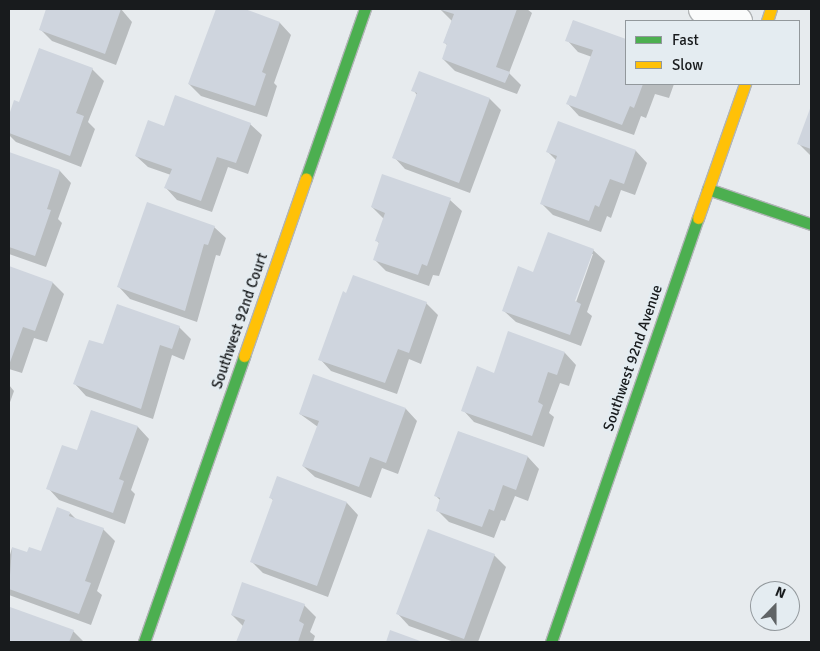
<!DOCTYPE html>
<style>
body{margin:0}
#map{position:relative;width:820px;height:651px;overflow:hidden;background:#e7ebee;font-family:Signika,sans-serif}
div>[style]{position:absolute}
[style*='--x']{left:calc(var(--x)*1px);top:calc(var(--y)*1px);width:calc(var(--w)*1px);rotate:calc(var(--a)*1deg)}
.shadow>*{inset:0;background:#0003}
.building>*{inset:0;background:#cfd5de}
.roads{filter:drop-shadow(1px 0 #b1b4b6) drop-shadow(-1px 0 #b1b4b6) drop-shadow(0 1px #b1b4b6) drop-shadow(0 -1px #b1b4b6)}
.street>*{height:28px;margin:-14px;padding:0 14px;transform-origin:14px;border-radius:14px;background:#fbfcfc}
.fast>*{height:11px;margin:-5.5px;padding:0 5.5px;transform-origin:5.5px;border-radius:5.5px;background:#4caf50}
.slow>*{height:11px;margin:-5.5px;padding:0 5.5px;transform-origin:5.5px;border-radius:5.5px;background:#ffc107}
span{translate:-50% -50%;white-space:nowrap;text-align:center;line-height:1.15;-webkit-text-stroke:5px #e4ecf1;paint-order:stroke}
.street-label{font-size:15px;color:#181b1d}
.frame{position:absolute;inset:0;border:10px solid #181b1d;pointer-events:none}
.legend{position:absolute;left:625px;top:20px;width:175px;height:65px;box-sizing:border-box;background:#e4ecf1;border:1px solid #92989c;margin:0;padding:6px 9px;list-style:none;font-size:15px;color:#181b1d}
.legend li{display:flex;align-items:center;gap:10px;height:25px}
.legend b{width:25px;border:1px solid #92989c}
.north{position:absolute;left:750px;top:581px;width:50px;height:50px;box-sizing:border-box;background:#e4ecf1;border:1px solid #92989c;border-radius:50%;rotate:22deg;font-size:14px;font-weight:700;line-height:20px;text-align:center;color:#181b1d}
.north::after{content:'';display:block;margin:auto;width:18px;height:22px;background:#606466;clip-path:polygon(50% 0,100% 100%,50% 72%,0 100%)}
</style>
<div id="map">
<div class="shadow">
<div style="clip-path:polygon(48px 9px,121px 9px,132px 22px,116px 65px,52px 41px,40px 29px)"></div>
<div style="clip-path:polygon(217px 9px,241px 9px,280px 23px,291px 35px,274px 83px,277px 86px,267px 117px,201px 96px,189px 84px)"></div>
<div style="clip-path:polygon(440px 9px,527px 9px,532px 13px,509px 73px,521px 85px,517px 94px,455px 71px,443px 59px,448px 46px,444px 42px,452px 21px)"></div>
<div style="clip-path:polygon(573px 21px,626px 40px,626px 84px,674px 84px,669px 98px,655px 94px,646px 118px,641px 116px,634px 135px,579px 116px,568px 104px,577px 99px,592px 57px,578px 52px,567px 40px)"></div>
<div style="clip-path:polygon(92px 69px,104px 81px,88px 122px,95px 129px,81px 167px,16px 142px,9px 135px,9px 118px,15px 102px,20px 103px)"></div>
<div style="clip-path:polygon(413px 90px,490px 99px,501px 110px,470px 193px,405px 169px,394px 157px,417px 95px)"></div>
<div style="clip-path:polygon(811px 109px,811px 156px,799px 144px)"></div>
<div style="clip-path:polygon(559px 123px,636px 151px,647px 163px,635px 195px,621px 190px,611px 218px,607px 216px,601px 232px,553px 215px,541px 203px,557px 161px,548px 152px)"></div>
<div style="clip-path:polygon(250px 124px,262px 135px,248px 174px,228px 167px,212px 212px,177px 200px,166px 188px,171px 175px,148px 167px,136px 156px,165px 127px)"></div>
<div style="clip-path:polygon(9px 153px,60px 171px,71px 183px,58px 219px,62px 223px,46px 267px,9px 254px)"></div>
<div style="clip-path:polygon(450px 200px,462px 211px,439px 276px,433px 275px,429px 286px,386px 271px,375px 260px,380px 244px,376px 240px,384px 219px,372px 207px)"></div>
<div style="clip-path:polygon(214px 227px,226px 238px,220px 256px,216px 255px,197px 322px,130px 299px,119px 287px)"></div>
<div style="clip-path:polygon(evenodd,593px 250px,605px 261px,587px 312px,592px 316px,581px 346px,516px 322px,504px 311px,534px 274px,593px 250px,591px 254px,593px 254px,574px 308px,572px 307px,591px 254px)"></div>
<div style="clip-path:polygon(9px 267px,53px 283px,64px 294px,47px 342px,34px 338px,22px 373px,9px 369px)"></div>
<div style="clip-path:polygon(426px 303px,438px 315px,421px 364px,409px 359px,397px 394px,331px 371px,320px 359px)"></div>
<div style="clip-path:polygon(179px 327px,191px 339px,184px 360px,172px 355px,153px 419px,86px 396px,75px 384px,104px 346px)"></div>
<div style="clip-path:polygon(509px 333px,565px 353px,576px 365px,569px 386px,560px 383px,549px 413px,554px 417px,544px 447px,474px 422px,463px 410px,495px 374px)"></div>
<div style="clip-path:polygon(314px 376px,406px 409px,417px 421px,398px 474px,382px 468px,371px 498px,315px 477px,303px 466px,318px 427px,300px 414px)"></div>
<div style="clip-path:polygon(9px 385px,14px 391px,9px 405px)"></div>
<div style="clip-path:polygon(92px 411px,138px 427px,149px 439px,131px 490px,135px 494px,125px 524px,59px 500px,48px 488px,78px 452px)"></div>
<div style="clip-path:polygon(459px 432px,528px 457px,539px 469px,528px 501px,515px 496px,505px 521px,501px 520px,494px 538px,449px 522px,437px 510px,441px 501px,436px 496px)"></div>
<div style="clip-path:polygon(278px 478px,347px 503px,358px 515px,328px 597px,263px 573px,252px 562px,274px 501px,270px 497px)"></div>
<div style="clip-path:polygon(70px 513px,77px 520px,103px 529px,115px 541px,97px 591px,102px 595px,91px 625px,9px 595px,9px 558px,12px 548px,27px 554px,42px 553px)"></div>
<div style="clip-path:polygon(494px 555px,506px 567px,478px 642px,454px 642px,409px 626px,398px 614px)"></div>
<div style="clip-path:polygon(304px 605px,316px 617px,310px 632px,315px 636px,313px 642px,238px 642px,243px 626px,232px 615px)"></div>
<div style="clip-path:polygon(11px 609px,73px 631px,84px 642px,9px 642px)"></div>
</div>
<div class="building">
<div style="clip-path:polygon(46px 9px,121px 9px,105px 54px,39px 30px)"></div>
<div style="clip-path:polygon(216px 9px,245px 9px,280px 22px,262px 72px,266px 74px,255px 106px,188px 84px)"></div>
<div style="clip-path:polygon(438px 9px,517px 9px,496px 67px,510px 72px,505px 83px,442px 59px,447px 44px,443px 43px,454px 14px)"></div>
<div style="clip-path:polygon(573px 20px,626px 39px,626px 84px,643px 84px,634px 108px,630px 106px,622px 125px,566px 104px,570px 95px,576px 97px,593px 50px,565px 41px)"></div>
<div style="clip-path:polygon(39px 48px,93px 68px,76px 113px,84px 116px,70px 156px,9px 133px,9px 115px,14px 100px,19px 102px)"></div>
<div style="clip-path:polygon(419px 71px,490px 98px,459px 183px,392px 158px,417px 93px,411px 91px)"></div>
<div style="clip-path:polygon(175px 95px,251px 123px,236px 163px,217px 157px,201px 201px,164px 188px,172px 169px,135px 156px,148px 120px,164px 126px)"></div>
<div style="clip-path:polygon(811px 106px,811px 149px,797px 144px)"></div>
<div style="clip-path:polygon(558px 121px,636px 150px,624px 184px,610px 179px,599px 207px,595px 205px,589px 221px,540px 204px,557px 156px,546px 152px)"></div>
<div style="clip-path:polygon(9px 152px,60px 170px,47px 209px,51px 210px,35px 256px,9px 247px)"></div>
<div style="clip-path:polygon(382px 174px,451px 198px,427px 266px,422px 264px,418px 275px,373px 260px,379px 242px,375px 241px,385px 213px,371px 207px)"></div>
<div style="clip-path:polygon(147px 202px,215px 226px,208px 245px,204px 244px,185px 311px,117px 287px)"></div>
<div style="clip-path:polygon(548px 232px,594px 249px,575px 301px,581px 304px,570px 335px,502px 311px,518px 266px,533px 272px)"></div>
<div style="clip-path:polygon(9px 266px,53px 282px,35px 331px,23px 327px,9px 365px)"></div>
<div style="clip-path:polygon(353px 275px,427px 302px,409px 353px,398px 349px,385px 383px,318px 360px,343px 291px,346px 293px)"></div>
<div style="clip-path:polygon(117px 304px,180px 326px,172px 349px,160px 345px,141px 409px,73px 384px,89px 340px,103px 344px)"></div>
<div style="clip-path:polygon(508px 331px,565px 352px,557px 375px,548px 372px,538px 402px,543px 405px,532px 436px,461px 411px,477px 366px,494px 373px)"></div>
<div style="clip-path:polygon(313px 374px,406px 408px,386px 463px,370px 457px,359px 487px,302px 466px,319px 421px,299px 414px)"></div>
<div style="clip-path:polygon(91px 410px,138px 426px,119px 479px,124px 481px,113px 513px,46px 489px,62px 445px,77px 450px)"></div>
<div style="clip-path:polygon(458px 431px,528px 456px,516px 490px,503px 485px,494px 511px,489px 509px,482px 527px,436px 511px,440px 498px,434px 496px)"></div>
<div style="clip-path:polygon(277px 476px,347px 502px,317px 586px,250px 562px,273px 499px,269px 498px)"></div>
<div style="clip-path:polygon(57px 507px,70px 512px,69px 516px,104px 528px,85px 581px,91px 583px,79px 614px,9px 589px,12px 547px,27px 552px,29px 547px,41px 551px)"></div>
<div style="clip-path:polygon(428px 529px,495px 554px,464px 639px,396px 614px)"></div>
<div style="clip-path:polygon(242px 582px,305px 604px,299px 621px,304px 624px,298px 642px,236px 642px,245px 620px,231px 615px)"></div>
<div style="clip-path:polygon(10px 607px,74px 630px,69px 642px,9px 642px)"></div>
<div style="clip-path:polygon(390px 630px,423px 642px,386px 642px)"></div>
</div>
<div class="roads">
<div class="street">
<div style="--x:703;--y:9;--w:37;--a:19"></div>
</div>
<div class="fast">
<div style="--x:306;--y:178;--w:179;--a:-70.8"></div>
<div style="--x:708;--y:189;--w:109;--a:18.8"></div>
<div style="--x:144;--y:642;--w:303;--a:-70.7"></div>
<div style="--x:551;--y:642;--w:449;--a:-70.9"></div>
</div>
<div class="slow">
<div style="--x:767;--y:21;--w:13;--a:-72"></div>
<div style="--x:698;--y:218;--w:142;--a:-70.7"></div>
<div style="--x:244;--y:356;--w:188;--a:-70.8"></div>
</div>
</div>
<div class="street-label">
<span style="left:240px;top:321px;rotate:-71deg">Southwest 92nd Court</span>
<span style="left:633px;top:358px;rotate:-71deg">Southwest 92nd Avenue</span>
</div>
<div class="frame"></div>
<ul class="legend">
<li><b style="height:6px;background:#4caf50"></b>Fast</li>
<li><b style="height:6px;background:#ffc107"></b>Slow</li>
</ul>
<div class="north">N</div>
</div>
